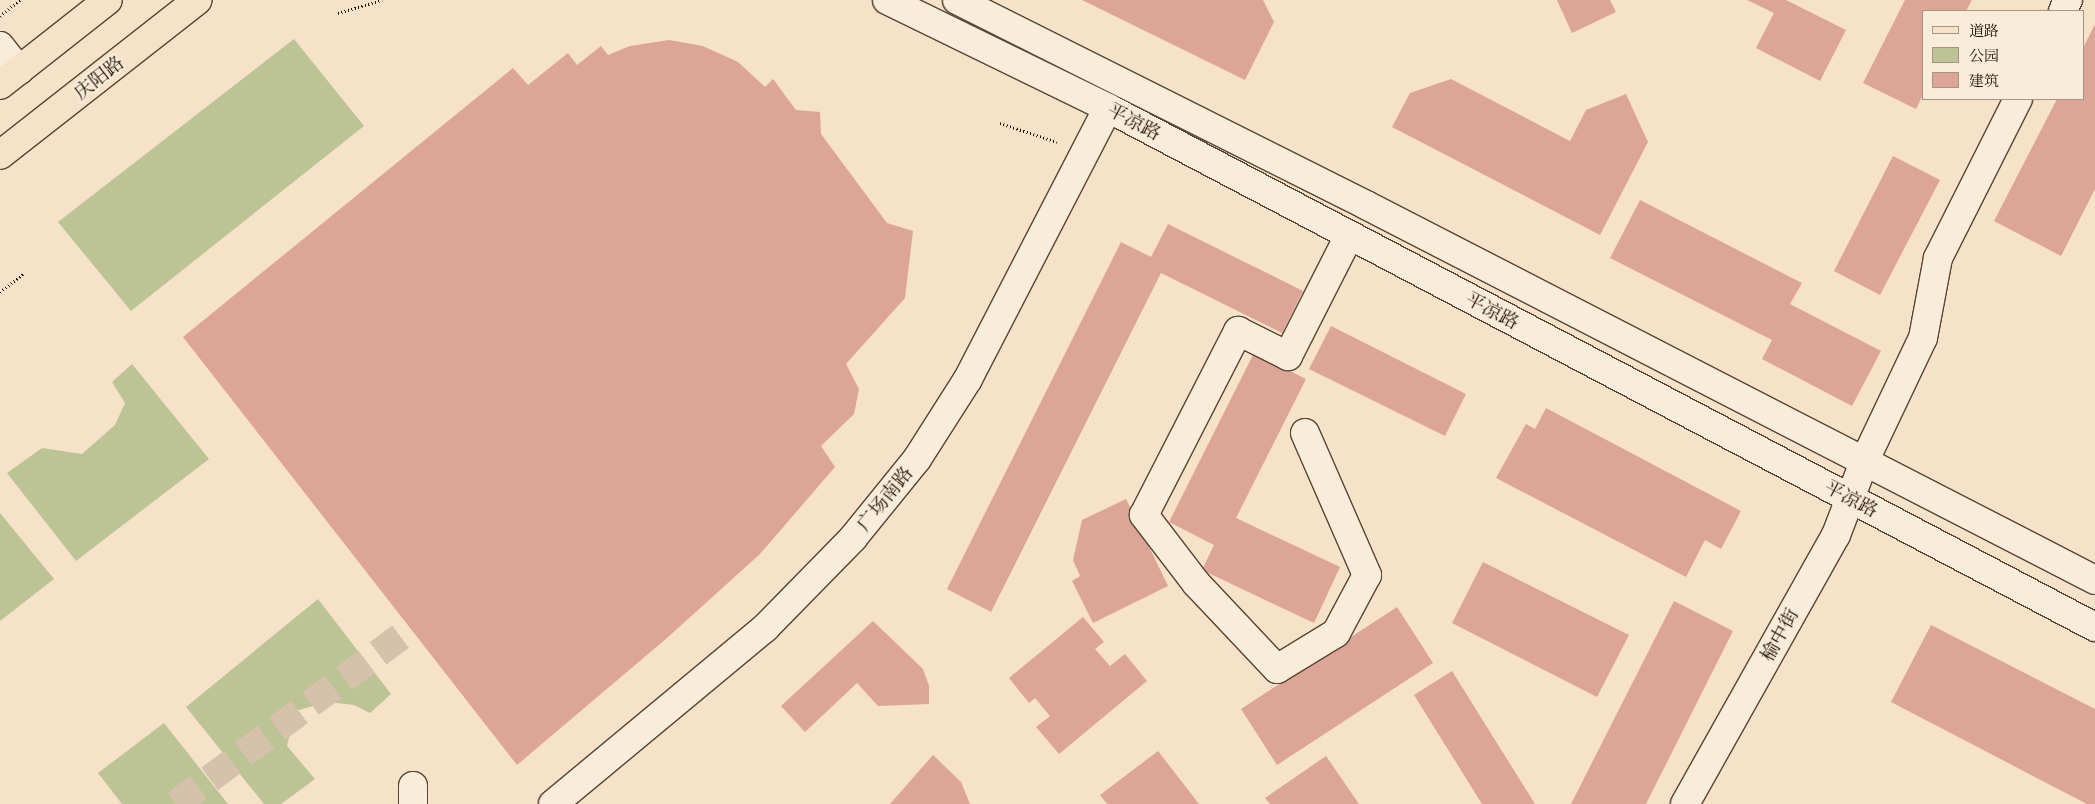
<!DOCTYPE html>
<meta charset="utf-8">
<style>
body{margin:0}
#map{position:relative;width:2095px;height:804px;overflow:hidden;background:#f5e2c8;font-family:"EB Garamond","Noto Serif SC",serif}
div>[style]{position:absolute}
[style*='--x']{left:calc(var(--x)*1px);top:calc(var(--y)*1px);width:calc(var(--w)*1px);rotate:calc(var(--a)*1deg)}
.green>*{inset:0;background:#bcc395}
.building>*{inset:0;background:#dca598}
.minor-tunnel>*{height:28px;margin-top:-14px;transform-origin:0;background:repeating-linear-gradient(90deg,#d6c2aa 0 28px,transparent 0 42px)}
.path>*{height:3px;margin-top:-1.5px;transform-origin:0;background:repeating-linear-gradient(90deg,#251001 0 1px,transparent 0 3.5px)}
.roads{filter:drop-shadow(1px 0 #594433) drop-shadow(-1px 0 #594433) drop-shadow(0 1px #594433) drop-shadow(0 -1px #594433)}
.minor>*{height:28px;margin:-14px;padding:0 14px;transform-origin:14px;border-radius:14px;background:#f8ecdb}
.major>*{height:28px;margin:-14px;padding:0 14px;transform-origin:14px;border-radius:14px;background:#f5e2c8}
span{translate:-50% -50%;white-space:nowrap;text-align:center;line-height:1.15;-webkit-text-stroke:4.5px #f8ecdb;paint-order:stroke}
.street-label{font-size:19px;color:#251001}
.legend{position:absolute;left:1922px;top:10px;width:162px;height:90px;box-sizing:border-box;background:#f8ecdb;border:1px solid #a49484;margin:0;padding:6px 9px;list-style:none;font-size:15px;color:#251001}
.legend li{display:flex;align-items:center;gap:10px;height:25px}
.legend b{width:25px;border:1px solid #a49484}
</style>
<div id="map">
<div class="green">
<div style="clip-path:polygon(294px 39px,364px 126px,131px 311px,58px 222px)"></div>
<div style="clip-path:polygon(132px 364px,209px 459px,76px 561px,7px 473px,42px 448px,82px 454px,115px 425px,125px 403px,112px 382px)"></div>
<div style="clip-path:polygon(0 513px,54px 579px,0 621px)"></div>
<div style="clip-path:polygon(318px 599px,391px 694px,370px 713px,354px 705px,328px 702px,295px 711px,287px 746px,315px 779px,281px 804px,264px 804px,186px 707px)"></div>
<div style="clip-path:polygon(164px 723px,228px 804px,122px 804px,98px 773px)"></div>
</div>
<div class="building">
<div style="clip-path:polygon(1082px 0,1263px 0,1274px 22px,1245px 80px)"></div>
<div style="clip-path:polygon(1557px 0,1610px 0,1616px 12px,1572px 33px)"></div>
<div style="clip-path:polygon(1747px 0,1786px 0,1846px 30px,1820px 81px,1756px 48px,1774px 13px)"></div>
<div style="clip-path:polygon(1905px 0,1972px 0,1966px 11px,1924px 11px,1924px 93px,1916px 109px,1863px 83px)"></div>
<div style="clip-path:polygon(2095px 24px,2095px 189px,2061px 256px,1994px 221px,2057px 99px,2084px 99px,2084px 46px)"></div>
<div style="clip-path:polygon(669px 40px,703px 46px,738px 62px,765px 87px,773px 79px,796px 110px,820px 112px,821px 134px,887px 223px,913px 231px,905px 298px,846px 364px,859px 389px,854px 414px,821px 446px,835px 467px,760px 554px,667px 638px,517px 765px,183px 337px,513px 68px,528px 85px,568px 53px,577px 65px,601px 46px,608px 55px,630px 46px)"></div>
<div style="clip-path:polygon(1451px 79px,1570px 141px,1586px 110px,1626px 94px,1648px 142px,1600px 235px,1392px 127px,1410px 93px)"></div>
<div style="clip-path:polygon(1893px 156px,1940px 180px,1880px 295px,1834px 271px)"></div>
<div style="clip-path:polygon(1640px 200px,1802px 283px,1790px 304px,1881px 351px,1852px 406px,1762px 359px,1772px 340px,1610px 258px)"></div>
<div style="clip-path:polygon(1168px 224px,1303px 291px,1282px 333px,1161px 273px,991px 612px,947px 589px,1121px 242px,1151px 257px)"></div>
<div style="clip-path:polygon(1331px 326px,1466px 394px,1445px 436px,1309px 369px)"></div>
<div style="clip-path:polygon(1254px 353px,1306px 379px,1236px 518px,1340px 567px,1314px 623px,1202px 570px,1214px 545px,1169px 522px)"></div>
<div style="clip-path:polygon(1546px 408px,1741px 511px,1721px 549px,1705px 540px,1686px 577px,1496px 478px,1526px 424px,1535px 429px)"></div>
<div style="clip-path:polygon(1126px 499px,1168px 586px,1093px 623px,1072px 581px,1080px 576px,1073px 560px,1082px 520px)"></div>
<div style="clip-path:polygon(1483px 562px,1629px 635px,1597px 697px,1452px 623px)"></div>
<div style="clip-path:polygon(1674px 601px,1733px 631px,1646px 804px,1571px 804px)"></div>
<div style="clip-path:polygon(1397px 607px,1433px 663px,1277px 765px,1241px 709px)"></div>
<div style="clip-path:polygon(1083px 617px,1104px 642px,1095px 649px,1110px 666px,1125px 654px,1147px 681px,1059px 754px,1036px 727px,1050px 716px,1035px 698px,1029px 703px,1009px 678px)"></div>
<div style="clip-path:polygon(873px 621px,923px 669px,929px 686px,929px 704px,878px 706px,857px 683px,805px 732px,781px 706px)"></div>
<div style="clip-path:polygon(1931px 625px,2095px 709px,2095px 804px,2087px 804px,1891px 702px)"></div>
<div style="clip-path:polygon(1452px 671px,1535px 804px,1482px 804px,1414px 695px)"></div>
<div style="clip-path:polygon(1158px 751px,1199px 804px,1107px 804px,1100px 795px)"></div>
<div style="clip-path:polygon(933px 755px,961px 782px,970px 804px,890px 804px)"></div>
<div style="clip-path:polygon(1326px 756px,1359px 804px,1270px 804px,1265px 798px)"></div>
</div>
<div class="minor-tunnel">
<div style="--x:176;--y:804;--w:293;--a:-36.7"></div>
</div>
<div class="path">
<div style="--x:338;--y:13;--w:46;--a:-16.5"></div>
<div style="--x:0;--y:16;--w:26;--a:-39"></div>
<div style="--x:1000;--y:123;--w:60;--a:18.4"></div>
<div style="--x:0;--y:292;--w:31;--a:-38"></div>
</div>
<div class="roads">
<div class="minor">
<div style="--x:887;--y:0;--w:246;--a:26"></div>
<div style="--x:1108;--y:108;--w:1115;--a:27.74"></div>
<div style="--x:957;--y:0;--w:457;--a:26.6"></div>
<div style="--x:1366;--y:205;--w:820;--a:27.22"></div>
<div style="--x:2063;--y:11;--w:12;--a:-66"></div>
<div style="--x:0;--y:46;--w:31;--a:52"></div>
<div style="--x:1305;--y:433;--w:155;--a:66.4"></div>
<div style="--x:1367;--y:575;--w:66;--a:118.1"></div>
<div style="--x:1336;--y:633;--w:69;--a:148.6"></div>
<div style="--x:1277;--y:669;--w:118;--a:-133.3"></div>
<div style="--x:1196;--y:583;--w:86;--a:-127.4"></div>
<div style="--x:1144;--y:515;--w:207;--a:-62.9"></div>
<div style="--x:1238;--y:331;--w:56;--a:26.6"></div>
<div style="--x:1288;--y:356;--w:135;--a:-63.1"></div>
<div style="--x:413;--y:786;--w:18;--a:90"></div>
<div style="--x:553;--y:804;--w:276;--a:-39.7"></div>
<div style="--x:765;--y:628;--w:126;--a:-45.6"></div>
<div style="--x:853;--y:538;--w:102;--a:-51"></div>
<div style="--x:917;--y:459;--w:95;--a:-57.5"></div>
<div style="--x:968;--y:379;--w:305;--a:-62.7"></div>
<div style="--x:1685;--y:804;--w:308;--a:-60.7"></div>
<div style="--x:1836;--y:535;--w:78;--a:-69"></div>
<div style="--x:1864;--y:462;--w:137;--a:-64.6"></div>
<div style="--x:1923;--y:338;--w:81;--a:-79.4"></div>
<div style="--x:1938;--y:258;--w:178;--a:-63.3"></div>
</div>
<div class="major">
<div style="--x:0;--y:85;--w:137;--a:-38.2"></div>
<div style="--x:0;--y:155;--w:251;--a:-38.1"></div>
</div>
</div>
<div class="street-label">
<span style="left:99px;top:78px;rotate:-38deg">庆阳路</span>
<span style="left:1134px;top:122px;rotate:28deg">平凉路</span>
<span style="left:1492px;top:311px;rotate:28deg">平凉路</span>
<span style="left:885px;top:499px;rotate:-51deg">广场南路</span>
<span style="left:1851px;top:499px;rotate:28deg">平凉路</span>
<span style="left:1780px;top:635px;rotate:-61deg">榆中街</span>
</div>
<ul class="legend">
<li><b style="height:6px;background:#f5e2c8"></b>道路</li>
<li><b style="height:14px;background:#bcc395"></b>公园</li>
<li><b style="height:14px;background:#dca598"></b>建筑</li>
</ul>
</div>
